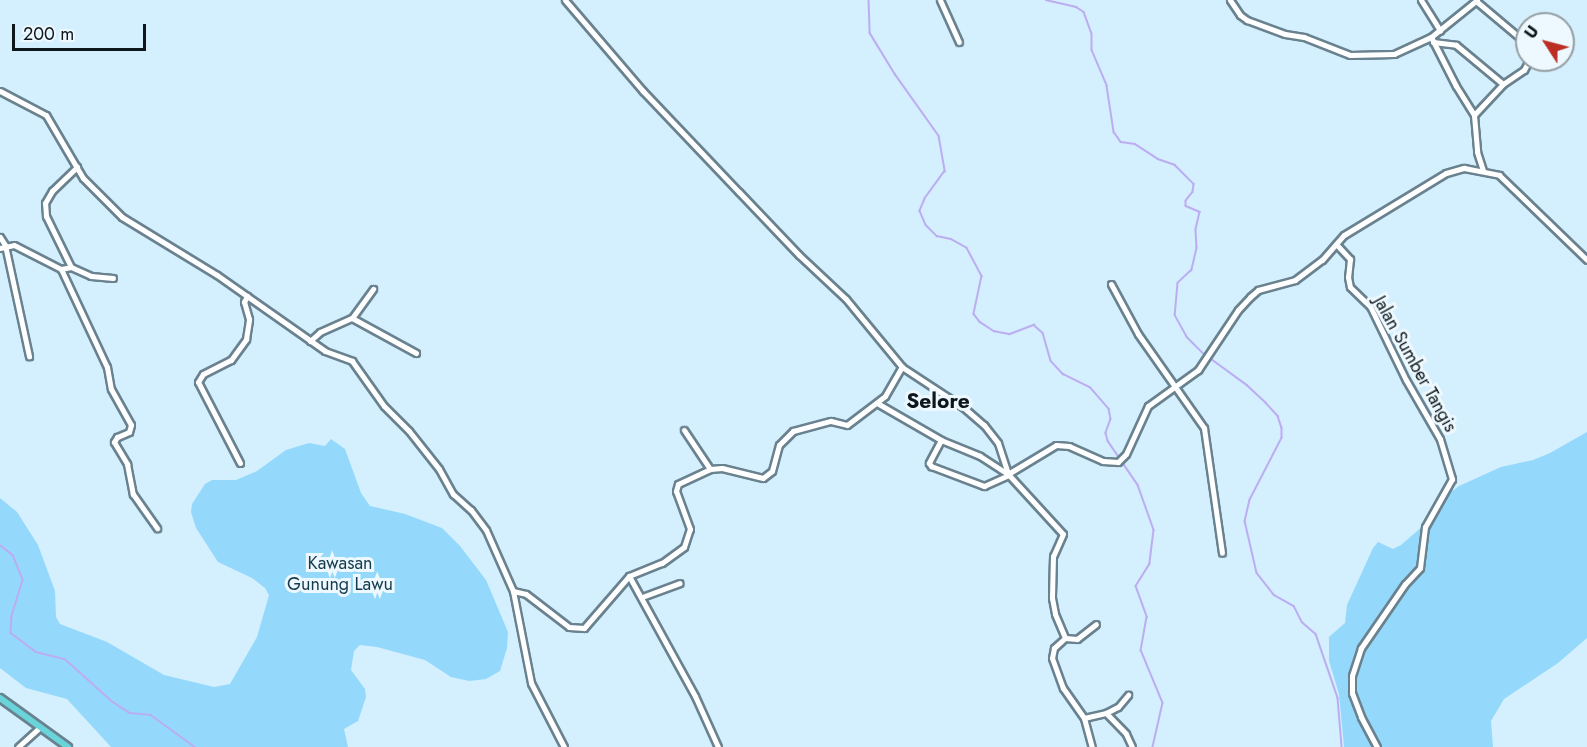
<!DOCTYPE html>
<style>
body{margin:0}
#map{position:relative;width:1587px;height:747px;overflow:hidden;background:#d4effd;font-family:Jost,sans-serif}
div>[style]{position:absolute}
[style*='--x']{left:calc(var(--x)*1px);top:calc(var(--y)*1px);width:calc(var(--w)*1px);rotate:calc(var(--a)*1deg)}
.green>*{inset:0;background:#94d9fb}
.stream>*{height:1.5px;margin:-0.75px;padding:0 0.75px;transform-origin:0.75px;border-radius:0.75px;background:#bcadf2}
.roads{filter:drop-shadow(2px 0 #6a828f) drop-shadow(-2px 0 #6a828f) drop-shadow(0 2px #6a828f) drop-shadow(0 -2px #6a828f)}
.minor>*{height:5px;margin:-2.5px;padding:0 2.5px;transform-origin:2.5px;border-radius:2.5px;background:#fff}
.major>*{height:6px;margin:-3px;padding:0 3px;transform-origin:3px;border-radius:3px;background:#69d4d9}
span{translate:-50% -50%;white-space:nowrap;text-align:center;line-height:1.15;-webkit-text-stroke:6px #eef9ff;paint-order:stroke}
.street-label{font-size:18px;color:#0d171c}
.park-label{font-size:18px;color:#153a4b}
.quarter-label{font-size:21px;color:#0d171c;font-weight:700}
.north{position:absolute;left:1515px;top:12px;width:60px;height:60px;box-sizing:border-box;background:#eef9ff;border:2px solid #949fa4;border-radius:50%;rotate:306deg;font-size:16px;font-weight:700;line-height:24px;text-align:center;color:#0d171c}
.north::after{content:'';display:block;margin:auto;width:21px;height:27px;background:#bc2e24;clip-path:polygon(50% 0,100% 100%,50% 72%,0 100%)}
.scale{position:absolute;left:12px;top:24px;width:134px;height:27px;box-sizing:border-box;border:3px solid #0d171c;border-top:0;padding-left:8px;font-size:18px;line-height:21px;white-space:nowrap;color:#0d171c;-webkit-text-stroke:4px #eef9ff;paint-order:stroke}
</style>
<div id="map">
<div class="green">
<div style="clip-path:polygon(1587px 432px,1587px 638px,1558px 663px,1504px 699px,1491px 721px,1493px 747px,1344px 747px,1339px 694px,1329px 661px,1329px 637px,1345px 623px,1347px 605px,1373px 548px,1378px 542px,1393px 549px,1401px 545px,1431px 519px,1451px 492px,1459px 486px,1501px 467px,1533px 460px,1550px 453px)"></div>
<div style="clip-path:polygon(331px 439px,345px 449px,361px 493px,370px 506px,405px 514px,442px 528px,460px 546px,486px 580px,508px 632px,507px 648px,500px 671px,486px 679px,469px 681px,451px 677px,425px 660px,377px 647px,360px 645px,354px 651px,351px 670px,365px 689px,366px 697px,358px 721px,344px 729px,348px 747px,111px 747px,67px 699px,26px 688px,0 668px,0 498px,17px 512px,38px 545px,55px 591px,56px 617px,60px 624px,107px 642px,164px 675px,214px 687px,230px 684px,257px 637px,269px 595px,265px 588px,252px 578px,218px 562px,196px 528px,191px 512px,192px 504px,205px 484px,212px 480px,236px 480px,257px 471px,286px 450px,309px 443px,325px 446px)"></div>
</div>
<div class="stream">
<div style="--x:869;--y:0;--w:33;--a:88"></div>
<div style="--x:870;--y:33;--w:48;--a:58.6"></div>
<div style="--x:895;--y:74;--w:76;--a:54.6"></div>
<div style="--x:939;--y:136;--w:36;--a:80"></div>
<div style="--x:945;--y:171;--w:34;--a:126"></div>
<div style="--x:925;--y:199;--w:13;--a:113"></div>
<div style="--x:920;--y:211;--w:15;--a:67"></div>
<div style="--x:926;--y:225;--w:16;--a:45"></div>
<div style="--x:937;--y:236;--w:14;--a:12"></div>
<div style="--x:951;--y:239;--w:18;--a:29"></div>
<div style="--x:967;--y:248;--w:32;--a:62"></div>
<div style="--x:982;--y:276;--w:39;--a:102"></div>
<div style="--x:974;--y:314;--w:10;--a:53"></div>
<div style="--x:980;--y:322;--w:17;--a:33"></div>
<div style="--x:994;--y:331;--w:16;--a:11"></div>
<div style="--x:1010;--y:334;--w:26;--a:-21"></div>
<div style="--x:1034;--y:325;--w:12;--a:42"></div>
<div style="--x:1043;--y:333;--w:29;--a:74"></div>
<div style="--x:1051;--y:361;--w:18;--a:47"></div>
<div style="--x:1063;--y:374;--w:30;--a:26"></div>
<div style="--x:1090;--y:387;--w:29;--a:49"></div>
<div style="--x:1109;--y:409;--w:10;--a:79"></div>
<div style="--x:1111;--y:419;--w:15;--a:110"></div>
<div style="--x:1106;--y:433;--w:8;--a:76"></div>
<div style="--x:1108;--y:441;--w:53;--a:55.7"></div>
<div style="--x:1138;--y:485;--w:48;--a:70.4"></div>
<div style="--x:1154;--y:530;--w:34;--a:97"></div>
<div style="--x:1150;--y:564;--w:26;--a:122"></div>
<div style="--x:1136;--y:586;--w:33;--a:70"></div>
<div style="--x:1147;--y:617;--w:34;--a:100"></div>
<div style="--x:1141;--y:650;--w:57;--a:67.5"></div>
<div style="--x:1163;--y:703;--w:45;--a:102.8"></div>
<div style="--x:1046;--y:0;--w:31;--a:13"></div>
<div style="--x:1076;--y:7;--w:9;--a:32"></div>
<div style="--x:1084;--y:12;--w:23;--a:70"></div>
<div style="--x:1092;--y:34;--w:16;--a:90"></div>
<div style="--x:1092;--y:50;--w:39;--a:67"></div>
<div style="--x:1107;--y:86;--w:47;--a:81.3"></div>
<div style="--x:1114;--y:132;--w:12;--a:55"></div>
<div style="--x:1121;--y:142;--w:14;--a:8"></div>
<div style="--x:1135;--y:144;--w:27;--a:33"></div>
<div style="--x:1158;--y:159;--w:18;--a:19"></div>
<div style="--x:1175;--y:165;--w:27;--a:45"></div>
<div style="--x:1194;--y:184;--w:8;--a:97"></div>
<div style="--x:1193;--y:192;--w:11;--a:128"></div>
<div style="--x:1186;--y:201;--w:5;--a:90"></div>
<div style="--x:1186;--y:206;--w:15;--a:23"></div>
<div style="--x:1200;--y:212;--w:18;--a:103"></div>
<div style="--x:1196;--y:230;--w:18;--a:87"></div>
<div style="--x:1197;--y:248;--w:23;--a:103"></div>
<div style="--x:1192;--y:270;--w:19;--a:137"></div>
<div style="--x:1178;--y:283;--w:32;--a:95"></div>
<div style="--x:1175;--y:315;--w:25;--a:61"></div>
<div style="--x:1187;--y:337;--w:27;--a:45"></div>
<div style="--x:1210;--y:358;--w:46;--a:36.1"></div>
<div style="--x:1247;--y:385;--w:26;--a:43"></div>
<div style="--x:1266;--y:403;--w:18;--a:47"></div>
<div style="--x:1278;--y:416;--w:13;--a:72"></div>
<div style="--x:1282;--y:428;--w:10;--a:90"></div>
<div style="--x:1282;--y:438;--w:70;--a:117.3"></div>
<div style="--x:1250;--y:500;--w:22;--a:103"></div>
<div style="--x:1245;--y:521;--w:53;--a:77"></div>
<div style="--x:1257;--y:573;--w:28;--a:52"></div>
<div style="--x:1274;--y:595;--w:23;--a:29"></div>
<div style="--x:1294;--y:606;--w:18;--a:63"></div>
<div style="--x:1302;--y:622;--w:18;--a:41"></div>
<div style="--x:1316;--y:634;--w:68;--a:71"></div>
<div style="--x:1338;--y:698;--w:49;--a:85.3"></div>
<div style="--x:0;--y:545;--w:16;--a:38"></div>
<div style="--x:13;--y:555;--w:27;--a:68"></div>
<div style="--x:23;--y:580;--w:39;--a:107"></div>
<div style="--x:12;--y:617;--w:16;--a:94"></div>
<div style="--x:11;--y:633;--w:31;--a:37"></div>
<div style="--x:36;--y:652;--w:30;--a:14"></div>
<div style="--x:65;--y:659;--w:64;--a:41.9"></div>
<div style="--x:113;--y:702;--w:20;--a:33"></div>
<div style="--x:130;--y:713;--w:21;--a:5"></div>
<div style="--x:151;--y:715;--w:54;--a:36"></div>
</div>
<div class="roads">
<div class="minor">
<div style="--x:565;--y:0;--w:120;--a:49.4"></div>
<div style="--x:643;--y:91;--w:139;--a:46.5"></div>
<div style="--x:739;--y:192;--w:87;--a:46.4"></div>
<div style="--x:799;--y:255;--w:64;--a:43.1"></div>
<div style="--x:846;--y:299;--w:88;--a:50.5"></div>
<div style="--x:902;--y:367;--w:73;--a:33.3"></div>
<div style="--x:963;--y:407;--w:28;--a:41"></div>
<div style="--x:984;--y:425;--w:23;--a:52"></div>
<div style="--x:998;--y:443;--w:33;--a:72"></div>
<div style="--x:940;--y:0;--w:46;--a:65.7"></div>
<div style="--x:1230;--y:0;--w:18;--a:56"></div>
<div style="--x:1240;--y:15;--w:9;--a:36"></div>
<div style="--x:1247;--y:20;--w:40;--a:20.2"></div>
<div style="--x:1285;--y:34;--w:19;--a:9"></div>
<div style="--x:1304;--y:37;--w:49;--a:21.4"></div>
<div style="--x:1350;--y:55;--w:44;--a:-1.3"></div>
<div style="--x:1394;--y:54;--w:41;--a:-24.7"></div>
<div style="--x:1431;--y:37;--w:55;--a:63"></div>
<div style="--x:1456;--y:86;--w:34;--a:58"></div>
<div style="--x:1474;--y:115;--w:37;--a:85"></div>
<div style="--x:1477;--y:152;--w:19;--a:72"></div>
<div style="--x:1421;--y:0;--w:36;--a:58"></div>
<div style="--x:1476;--y:1;--w:67;--a:40.1"></div>
<div style="--x:1431;--y:37;--w:59;--a:-38.8"></div>
<div style="--x:1433;--y:42;--w:23;--a:7"></div>
<div style="--x:1456;--y:45;--w:61;--a:39.7"></div>
<div style="--x:0;--y:91;--w:52;--a:27.6"></div>
<div style="--x:46;--y:115;--w:73;--a:59.6"></div>
<div style="--x:83;--y:178;--w:55;--a:45"></div>
<div style="--x:122;--y:217;--w:111;--a:31.4"></div>
<div style="--x:217;--y:275;--w:132;--a:35.1"></div>
<div style="--x:325;--y:351;--w:29;--a:20"></div>
<div style="--x:352;--y:361;--w:55;--a:54.6"></div>
<div style="--x:384;--y:406;--w:35;--a:45"></div>
<div style="--x:409;--y:431;--w:48;--a:51.7"></div>
<div style="--x:439;--y:469;--w:29;--a:61"></div>
<div style="--x:453;--y:494;--w:24;--a:42"></div>
<div style="--x:471;--y:510;--w:25;--a:53"></div>
<div style="--x:486;--y:530;--w:67;--a:66.1"></div>
<div style="--x:513;--y:591;--w:94;--a:78.9"></div>
<div style="--x:531;--y:683;--w:72;--a:62.7"></div>
<div style="--x:1474;--y:115;--w:42;--a:-46.9"></div>
<div style="--x:1503;--y:84;--w:25;--a:-34"></div>
<div style="--x:1524;--y:70;--w:11;--a:-63"></div>
<div style="--x:0;--y:237;--w:9;--a:58"></div>
<div style="--x:5;--y:245;--w:114;--a:77.8"></div>
<div style="--x:1336;--y:244;--w:21;--a:47"></div>
<div style="--x:1350;--y:259;--w:18;--a:96"></div>
<div style="--x:1348;--y:277;--w:10;--a:79"></div>
<div style="--x:1350;--y:287;--w:28;--a:44"></div>
<div style="--x:1370;--y:306;--w:82;--a:64.1"></div>
<div style="--x:1406;--y:380;--w:68;--a:60"></div>
<div style="--x:1440;--y:439;--w:42;--a:73.3"></div>
<div style="--x:1452;--y:479;--w:55;--a:119.4"></div>
<div style="--x:1425;--y:527;--w:41;--a:97"></div>
<div style="--x:1420;--y:568;--w:22;--a:133"></div>
<div style="--x:1405;--y:584;--w:78;--a:124.5"></div>
<div style="--x:1361;--y:648;--w:29;--a:108"></div>
<div style="--x:1352;--y:676;--w:17;--a:90"></div>
<div style="--x:1352;--y:693;--w:26;--a:69"></div>
<div style="--x:1361;--y:717;--w:34;--a:62"></div>
<div style="--x:0;--y:248;--w:14;--a:-12"></div>
<div style="--x:14;--y:245;--w:53;--a:27.1"></div>
<div style="--x:61;--y:269;--w:10;--a:-11"></div>
<div style="--x:71;--y:267;--w:22;--a:24"></div>
<div style="--x:91;--y:276;--w:22;--a:5"></div>
<div style="--x:71;--y:267;--w:57;--a:-116.1"></div>
<div style="--x:46;--y:216;--w:13;--a:-94"></div>
<div style="--x:45;--y:203;--w:14;--a:-60"></div>
<div style="--x:52;--y:191;--w:35;--a:-44"></div>
<div style="--x:61;--y:269;--w:108;--a:64.9"></div>
<div style="--x:107;--y:367;--w:22;--a:80"></div>
<div style="--x:111;--y:389;--w:41;--a:60.9"></div>
<div style="--x:131;--y:425;--w:7;--a:106"></div>
<div style="--x:129;--y:432;--w:13;--a:157"></div>
<div style="--x:117;--y:437;--w:6;--a:121"></div>
<div style="--x:114;--y:442;--w:26;--a:59"></div>
<div style="--x:127;--y:464;--w:31;--a:79"></div>
<div style="--x:133;--y:494;--w:42;--a:54.8"></div>
<div style="--x:1111;--y:284;--w:57;--a:61.6"></div>
<div style="--x:1138;--y:334;--w:115;--a:54.9"></div>
<div style="--x:1204;--y:428;--w:126;--a:81.8"></div>
<div style="--x:352;--y:318;--w:36;--a:-54"></div>
<div style="--x:310;--y:341;--w:13;--a:-42"></div>
<div style="--x:320;--y:332;--w:35;--a:-24"></div>
<div style="--x:352;--y:318;--w:73;--a:28.7"></div>
<div style="--x:877;--y:403;--w:74;--a:30"></div>
<div style="--x:941;--y:440;--w:42;--a:22.3"></div>
<div style="--x:980;--y:456;--w:33;--a:33"></div>
<div style="--x:1008;--y:474;--w:81;--a:47.5"></div>
<div style="--x:1063;--y:534;--w:24;--a:114"></div>
<div style="--x:1053;--y:556;--w:42;--a:91.4"></div>
<div style="--x:1052;--y:598;--w:16;--a:79"></div>
<div style="--x:1055;--y:614;--w:26;--a:67"></div>
<div style="--x:1065;--y:638;--w:15;--a:138"></div>
<div style="--x:1054;--y:648;--w:10;--a:101"></div>
<div style="--x:1052;--y:658;--w:32;--a:70"></div>
<div style="--x:1063;--y:688;--w:37;--a:55"></div>
<div style="--x:1084;--y:718;--w:30;--a:75"></div>
<div style="--x:684;--y:430;--w:47;--a:56.3"></div>
<div style="--x:941;--y:440;--w:26;--a:118"></div>
<div style="--x:929;--y:463;--w:4;--a:56"></div>
<div style="--x:931;--y:466;--w:57;--a:20.7"></div>
<div style="--x:984;--y:486;--w:27;--a:-24"></div>
<div style="--x:240;--y:463;--w:91;--a:-117.4"></div>
<div style="--x:198;--y:382;--w:9;--a:-58"></div>
<div style="--x:203;--y:374;--w:31;--a:-27"></div>
<div style="--x:231;--y:360;--w:26;--a:-54"></div>
<div style="--x:246;--y:339;--w:20;--a:-81"></div>
<div style="--x:249;--y:319;--w:18;--a:-106"></div>
<div style="--x:244;--y:302;--w:7;--a:-63"></div>
<div style="--x:1008;--y:474;--w:56;--a:-31.1"></div>
<div style="--x:1056;--y:445;--w:13;--a:4"></div>
<div style="--x:1069;--y:446;--w:37;--a:24"></div>
<div style="--x:1103;--y:461;--w:15;--a:4"></div>
<div style="--x:1118;--y:462;--w:11;--a:-45"></div>
<div style="--x:1126;--y:454;--w:53;--a:-65.4"></div>
<div style="--x:1148;--y:406;--w:62;--a:-35.8"></div>
<div style="--x:1198;--y:370;--w:72;--a:-56.3"></div>
<div style="--x:1238;--y:310;--w:18;--a:-47"></div>
<div style="--x:1250;--y:297;--w:11;--a:-41"></div>
<div style="--x:1258;--y:290;--w:38;--a:-15"></div>
<div style="--x:1295;--y:280;--w:34;--a:-37"></div>
<div style="--x:1322;--y:260;--w:33;--a:-49"></div>
<div style="--x:1344;--y:235;--w:119;--a:-31.3"></div>
<div style="--x:1446;--y:173;--w:19;--a:-16"></div>
<div style="--x:1464;--y:168;--w:36;--a:11"></div>
<div style="--x:1499;--y:175;--w:122;--a:44"></div>
<div style="--x:629;--y:576;--w:137;--a:61.2"></div>
<div style="--x:695;--y:696;--w:56;--a:65.7"></div>
<div style="--x:513;--y:591;--w:13;--a:13"></div>
<div style="--x:526;--y:594;--w:54;--a:37.5"></div>
<div style="--x:569;--y:627;--w:15;--a:4"></div>
<div style="--x:584;--y:628;--w:69;--a:-49.1"></div>
<div style="--x:629;--y:576;--w:35;--a:-22"></div>
<div style="--x:662;--y:563;--w:27;--a:-36"></div>
<div style="--x:684;--y:547;--w:19;--a:-72"></div>
<div style="--x:690;--y:529;--w:40;--a:-110.2"></div>
<div style="--x:676;--y:491;--w:7;--a:-74"></div>
<div style="--x:678;--y:484;--w:35;--a:-25"></div>
<div style="--x:710;--y:469;--w:12;--a:-5"></div>
<div style="--x:722;--y:468;--w:42;--a:13.7"></div>
<div style="--x:763;--y:478;--w:11;--a:-38"></div>
<div style="--x:772;--y:471;--w:27;--a:-75"></div>
<div style="--x:779;--y:445;--w:20;--a:-45"></div>
<div style="--x:793;--y:431;--w:39;--a:-15"></div>
<div style="--x:831;--y:421;--w:16;--a:14"></div>
<div style="--x:847;--y:425;--w:48;--a:-37.3"></div>
<div style="--x:885;--y:396;--w:34;--a:-60"></div>
<div style="--x:642;--y:597;--w:40;--a:-20.2"></div>
<div style="--x:1065;--y:638;--w:12;--a:5"></div>
<div style="--x:1077;--y:639;--w:24;--a:-38"></div>
<div style="--x:1106;--y:713;--w:29;--a:46"></div>
<div style="--x:1126;--y:734;--w:14;--a:65"></div>
<div style="--x:1084;--y:718;--w:23;--a:-13"></div>
<div style="--x:1106;--y:713;--w:13;--a:-27"></div>
<div style="--x:1118;--y:707;--w:16;--a:-50"></div>
<div style="--x:18;--y:747;--w:30;--a:-42"></div>
</div>
<div class="major">
<div style="--x:0;--y:698;--w:84;--a:35.8"></div>
</div>
</div>
<div class="street-label">
<span style="left:1415px;top:364px;rotate:61deg">Jalan Sumber Tangis</span>
</div>
<div class="park-label">
<span style="left:340px;top:574px">Kawasan<br>Gunung Lawu</span>
</div>
<div class="quarter-label">
<span style="left:938px;top:401px">Selore</span>
</div>
<div class="north">U</div>
<div class="scale">200 m</div>
</div>
